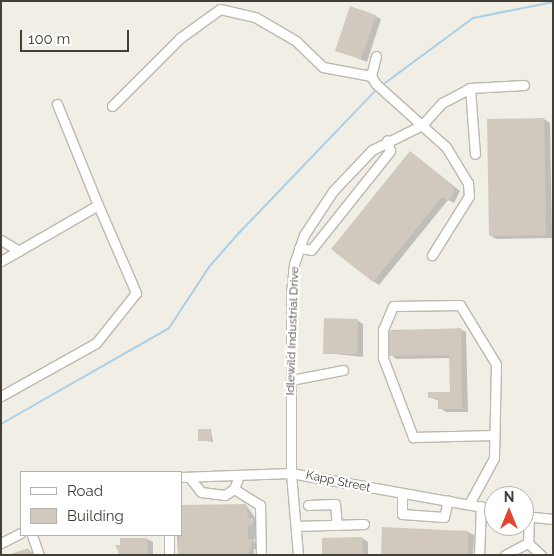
<!DOCTYPE html>
<style>
body{margin:0}
#map{position:relative;width:554px;height:556px;overflow:hidden;background:#f1eee6;font-family:Raleway,sans-serif}
div>[style]{position:absolute}
[style*='--x']{left:calc(var(--x)*1px);top:calc(var(--y)*1px);width:calc(var(--w)*1px);rotate:calc(var(--a)*1deg)}
.shadow>*{inset:0;background:#0003}
.stream>*{height:2px;margin:-1px;padding:0 1px;transform-origin:1px;border-radius:1px;background:#a9cfe7}
.building>*{inset:0;background:#d1c9bd}
.roads{filter:drop-shadow(1px 0 #beb8ad) drop-shadow(-1px 0 #beb8ad) drop-shadow(0 1px #beb8ad) drop-shadow(0 -1px #beb8ad)}
.minor>*{height:9px;margin:-4.5px;padding:0 4.5px;transform-origin:4.5px;border-radius:4.5px;background:#fff}
span{translate:-50% -50%;white-space:nowrap;text-align:center;line-height:1.15;-webkit-text-stroke:4.5px #fff;paint-order:stroke}
.street-label{font-size:12px;color:#433e36}
.frame{position:absolute;inset:0;border:2px solid #433e36;pointer-events:none}
.legend{position:absolute;left:20px;top:471px;width:162px;height:65px;box-sizing:border-box;background:#fff;border:1px solid #b4b2af;margin:0;padding:6px 9px;list-style:none;font-size:15px;color:#433e36}
.legend li{display:flex;align-items:center;gap:10px;height:25px}
.legend b{width:25px;border:1px solid #b4b2af}
.north{position:absolute;left:484px;top:486px;width:50px;height:50px;box-sizing:border-box;background:#fff;border:1px solid #b4b2af;border-radius:50%;rotate:0deg;font-size:14px;font-weight:700;line-height:20px;text-align:center;color:#433e36}
.north::after{content:'';display:block;margin:auto;width:18px;height:22px;background:#e0462e;clip-path:polygon(50% 0,100% 100%,50% 72%,0 100%)}
.scale{position:absolute;left:20px;top:30px;width:109px;height:22px;box-sizing:border-box;border:2px solid #433e36;border-top:0;padding-left:6px;font-size:15px;line-height:18px;white-space:nowrap;color:#433e36;-webkit-text-stroke:4px #fff;paint-order:stroke}
</style>
<div id="map">
<div class="shadow">
<div style="clip-path:polygon(375px 16px,381px 19px,367px 62px,336px 50px)"></div>
<div style="clip-path:polygon(544px 119px,550px 123px,552px 238px,496px 239px,490px 235px)"></div>
<div style="clip-path:polygon(416px 156px,460px 191px,454px 203px,448px 200px,379px 285px,373px 281px)"></div>
<div style="clip-path:polygon(357px 320px,363px 324px,363px 357px,325px 353px)"></div>
<div style="clip-path:polygon(460px 329px,466px 332px,468px 412px,446px 412px,440px 408px,440px 401px,429px 397px,451px 393px,450px 358px,396px 359px,391px 355px,391px 330px)"></div>
<div style="clip-path:polygon(211px 430px,213px 442px,200px 440px)"></div>
<div style="clip-path:polygon(246px 505px,259px 523px,254px 541px,259px 549px,254px 549px,254px 555px,178px 555px,177px 535px)"></div>
<div style="clip-path:polygon(384px 529px,468px 532px,474px 535px,473px 555px,383px 555px)"></div>
<div style="clip-path:polygon(362px 538px,368px 542px,368px 555px,323px 555px)"></div>
<div style="clip-path:polygon(147px 539px,153px 542px,153px 555px,119px 555px,117px 546px)"></div>
<div style="clip-path:polygon(28px 549px,35px 555px,11px 555px)"></div>
</div>
<div class="stream">
<div style="--x:381;--y:86;--w:114;--a:-36.5"></div>
<div style="--x:473;--y:18;--w:82;--a:-11.3"></div>
<div style="--x:1;--y:424;--w:193;--a:-29.7"></div>
<div style="--x:169;--y:328;--w:73;--a:-56.7"></div>
<div style="--x:209;--y:267;--w:44;--a:-48.7"></div>
<div style="--x:238;--y:234;--w:201;--a:-46.2"></div>
</div>
<div class="building">
<div style="clip-path:polygon(350px 6px,376px 15px,361px 59px,335px 51px)"></div>
<div style="clip-path:polygon(544px 118px,546px 235px,489px 236px,487px 119px)"></div>
<div style="clip-path:polygon(410px 151px,454px 187px,453px 195px,448px 201px,442px 197px,373px 282px,331px 249px)"></div>
<div style="clip-path:polygon(324px 318px,358px 319px,357px 354px,323px 354px)"></div>
<div style="clip-path:polygon(461px 328px,462px 409px,438px 409px,438px 398px,428px 398px,428px 392px,450px 392px,449px 355px,389px 356px,389px 331px)"></div>
<div style="clip-path:polygon(198px 429px,211px 429px,211px 441px,198px 441px)"></div>
<div style="clip-path:polygon(246px 504px,248px 518px,253px 518px,253px 525px,248px 525px,248px 539px,253px 539px,248px 555px,178px 555px,181px 505px)"></div>
<div style="clip-path:polygon(382px 527px,468px 531px,468px 555px,381px 555px)"></div>
<div style="clip-path:polygon(362px 537px,363px 555px,322px 555px,322px 538px)"></div>
<div style="clip-path:polygon(120px 538px,147px 538px,148px 555px,120px 555px,115px 545px,120px 545px)"></div>
<div style="clip-path:polygon(28px 548px,31px 555px,11px 555px,11px 554px)"></div>
</div>
<div class="roads">
<div class="minor">
<div style="--x:376;--y:56;--w:21;--a:104"></div>
<div style="--x:371;--y:76;--w:9;--a:58"></div>
<div style="--x:376;--y:84;--w:94;--a:42"></div>
<div style="--x:446;--y:147;--w:42;--a:58.6"></div>
<div style="--x:468;--y:183;--w:13;--a:86"></div>
<div style="--x:469;--y:196;--w:70;--a:122.1"></div>
<div style="--x:470;--y:88;--w:54;--a:-3.2"></div>
<div style="--x:57;--y:104;--w:109;--a:67.9"></div>
<div style="--x:112;--y:106;--w:96;--a:-45"></div>
<div style="--x:180;--y:38;--w:49;--a:-35.9"></div>
<div style="--x:220;--y:9;--w:36;--a:13"></div>
<div style="--x:255;--y:17;--w:48;--a:30.3"></div>
<div style="--x:296;--y:41;--w:37;--a:44"></div>
<div style="--x:323;--y:67;--w:49;--a:10.6"></div>
<div style="--x:1;--y:240;--w:21;--a:31"></div>
<div style="--x:299;--y:248;--w:12;--a:9"></div>
<div style="--x:311;--y:250;--w:127;--a:-51.4"></div>
<div style="--x:390;--y:151;--w:11;--a:-105"></div>
<div style="--x:1;--y:261;--w:112;--a:-30"></div>
<div style="--x:98;--y:205;--w:96;--a:66.6"></div>
<div style="--x:136;--y:293;--w:64;--a:128.7"></div>
<div style="--x:96;--y:343;--w:109;--a:150.8"></div>
<div style="--x:291;--y:380;--w:53;--a:-10.9"></div>
<div style="--x:181;--y:477;--w:110;--a:-2.1"></div>
<div style="--x:291;--y:473;--w:206;--a:10.1"></div>
<div style="--x:189;--y:477;--w:19;--a:51"></div>
<div style="--x:201;--y:492;--w:24;--a:7"></div>
<div style="--x:225;--y:495;--w:11;--a:-34"></div>
<div style="--x:234;--y:489;--w:15;--a:-70"></div>
<div style="--x:234;--y:489;--w:31;--a:32"></div>
<div style="--x:260;--y:505;--w:50;--a:88.9"></div>
<div style="--x:402;--y:494;--w:20;--a:90"></div>
<div style="--x:402;--y:514;--w:42;--a:4.1"></div>
<div style="--x:444;--y:517;--w:17;--a:-77"></div>
<div style="--x:469;--y:504;--w:52;--a:-61.5"></div>
<div style="--x:494;--y:458;--w:94;--a:-88.8"></div>
<div style="--x:496;--y:364;--w:69;--a:-121.4"></div>
<div style="--x:460;--y:305;--w:67;--a:179.1"></div>
<div style="--x:393;--y:306;--w:26;--a:113"></div>
<div style="--x:383;--y:330;--w:28;--a:90"></div>
<div style="--x:383;--y:358;--w:85;--a:69.2"></div>
<div style="--x:413;--y:437;--w:81;--a:-1.4"></div>
<div style="--x:308;--y:505;--w:27;--a:-2"></div>
<div style="--x:335;--y:504;--w:21;--a:85"></div>
<div style="--x:524;--y:516;--w:29;--a:6"></div>
<div style="--x:529;--y:516;--w:27;--a:92"></div>
<div style="--x:528;--y:543;--w:18;--a:43"></div>
<div style="--x:296;--y:526;--w:68;--a:-1.7"></div>
<div style="--x:32;--y:535;--w:21;--a:71"></div>
<div style="--x:169;--y:535;--w:20;--a:90"></div>
<div style="--x:1;--y:543;--w:22;--a:-27"></div>
<div style="--x:298;--y:555;--w:82;--a:-94.9"></div>
<div style="--x:291;--y:473;--w:180;--a:-90"></div>
<div style="--x:291;--y:293;--w:29;--a:-84"></div>
<div style="--x:294;--y:264;--w:31;--a:-71"></div>
<div style="--x:304;--y:235;--w:53;--a:-56.6"></div>
<div style="--x:333;--y:191;--w:57;--a:-46.4"></div>
<div style="--x:372;--y:150;--w:56;--a:-26.6"></div>
<div style="--x:422;--y:125;--w:30;--a:-48"></div>
<div style="--x:442;--y:103;--w:32;--a:-28"></div>
<div style="--x:470;--y:88;--w:66;--a:85.7"></div>
<div style="--x:479;--y:555;--w:49;--a:-87.7"></div>
<div style="--x:505;--y:555;--w:26;--a:-28"></div>
</div>
</div>
<div class="street-label">
<span style="left:293px;top:331px;rotate:-88deg">Idlewild Industrial Drive</span>
<span style="left:338px;top:482px;rotate:12deg">Kapp Street</span>
</div>
<div class="frame"></div>
<ul class="legend">
<li><b style="height:6px;background:#fff"></b>Road</li>
<li><b style="height:14px;background:#d1c9bd"></b>Building</li>
</ul>
<div class="north">N</div>
<div class="scale">100 m</div>
</div>
